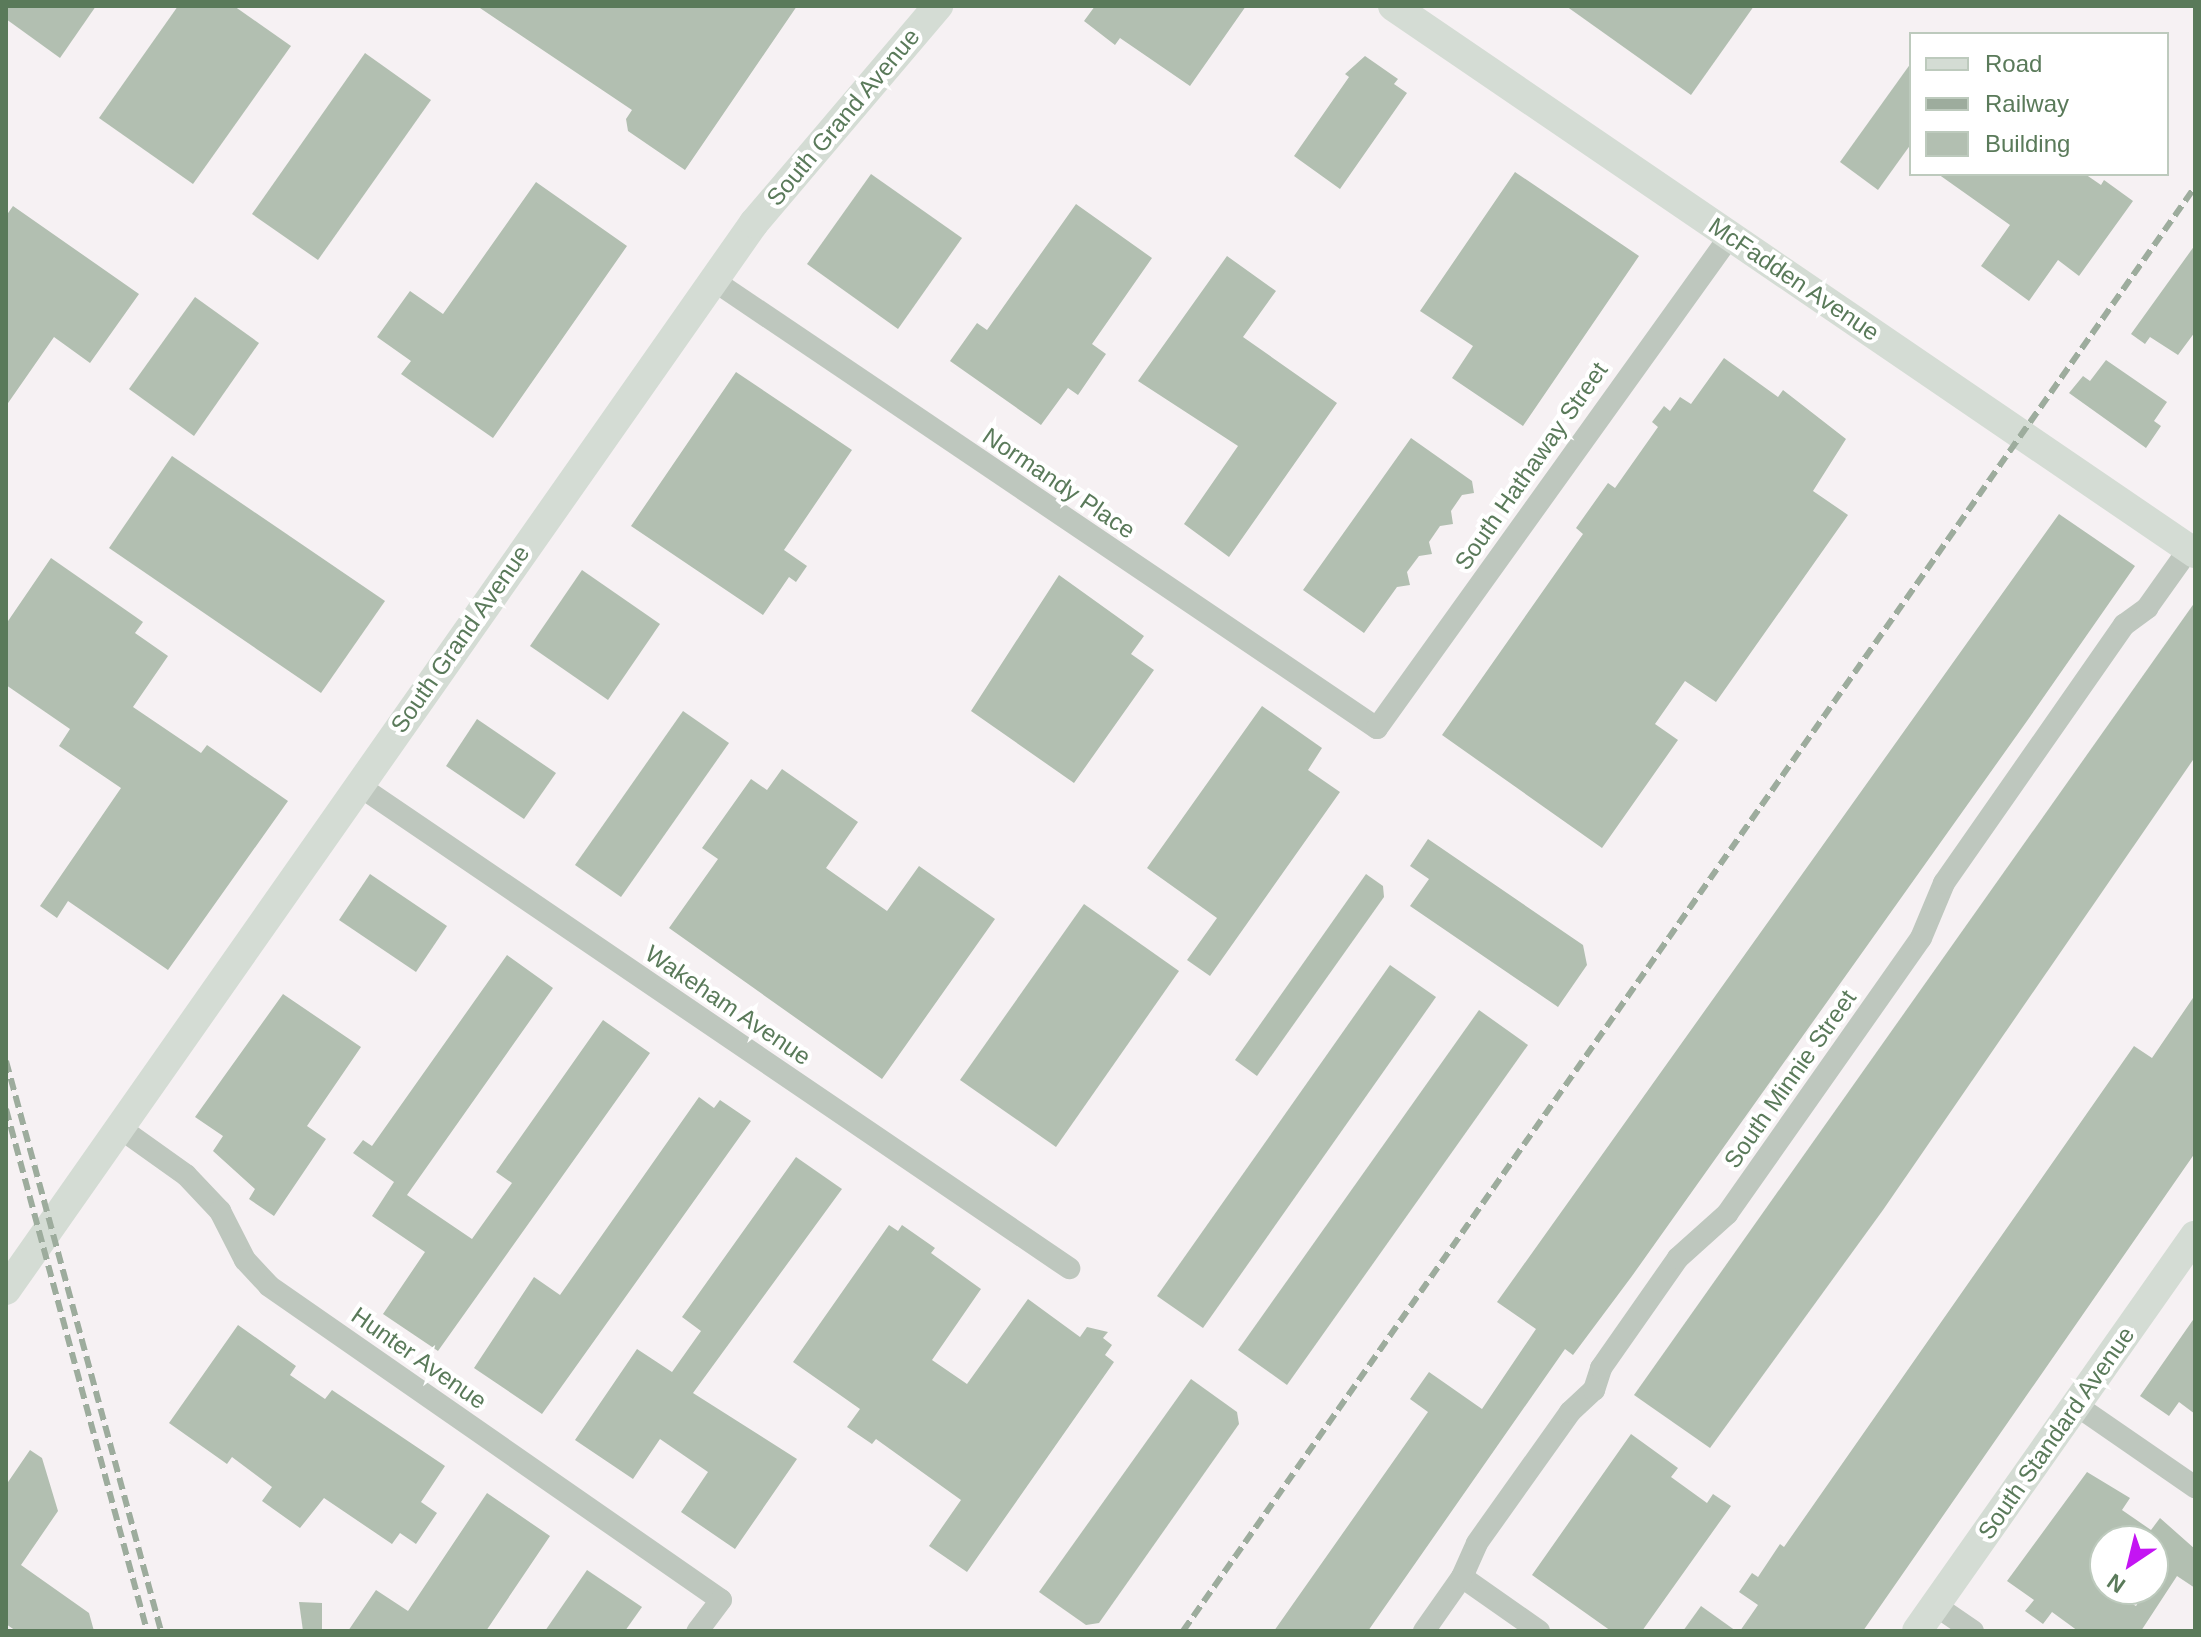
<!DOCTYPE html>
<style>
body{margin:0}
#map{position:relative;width:2201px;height:1637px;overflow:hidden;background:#f6f1f3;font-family:Arial,sans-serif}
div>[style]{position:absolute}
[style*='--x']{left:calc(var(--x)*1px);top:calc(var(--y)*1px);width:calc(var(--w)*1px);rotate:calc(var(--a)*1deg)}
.building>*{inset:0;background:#b2bfb1}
.street>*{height:22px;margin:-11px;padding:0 11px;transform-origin:11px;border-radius:11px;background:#bec7be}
.secondary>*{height:30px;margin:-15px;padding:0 15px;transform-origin:15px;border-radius:15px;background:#d4dcd4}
.rail>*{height:6px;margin-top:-3px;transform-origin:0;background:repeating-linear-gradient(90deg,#9dac9d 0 12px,transparent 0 18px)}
span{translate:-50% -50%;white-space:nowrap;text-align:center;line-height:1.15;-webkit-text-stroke:8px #fff;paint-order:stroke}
.street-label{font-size:24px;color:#5a7a5a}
.frame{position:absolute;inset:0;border:8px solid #5a7a5a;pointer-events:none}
.legend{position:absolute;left:1909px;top:32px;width:260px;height:144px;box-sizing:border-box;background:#fff;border:2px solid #bdcabd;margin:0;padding:10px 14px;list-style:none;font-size:24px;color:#5a7a5a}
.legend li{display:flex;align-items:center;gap:16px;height:40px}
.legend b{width:40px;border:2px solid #bdcabd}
.north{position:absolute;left:2089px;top:1525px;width:80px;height:80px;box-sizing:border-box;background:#fff;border:2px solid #bdcabd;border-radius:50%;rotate:215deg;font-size:22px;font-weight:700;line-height:32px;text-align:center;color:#5a7a5a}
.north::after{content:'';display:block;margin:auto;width:28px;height:36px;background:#c414f3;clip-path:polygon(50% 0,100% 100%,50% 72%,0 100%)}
</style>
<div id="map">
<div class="building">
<div style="clip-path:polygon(6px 6px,96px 6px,60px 58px,6px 19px)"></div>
<div style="clip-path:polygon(178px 6px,234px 6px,291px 46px,193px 184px,99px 118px)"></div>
<div style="clip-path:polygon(477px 6px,797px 6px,685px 170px,628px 131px,626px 119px,632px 110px)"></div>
<div style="clip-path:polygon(1095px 6px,1246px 6px,1190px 86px,1120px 38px,1115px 45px,1084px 21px)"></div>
<div style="clip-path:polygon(1566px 6px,1754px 6px,1691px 95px)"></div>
<div style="clip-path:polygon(365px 53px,431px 100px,318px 260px,252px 214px)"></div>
<div style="clip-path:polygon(1365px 56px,1398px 79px,1394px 84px,1407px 93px,1340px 189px,1294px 156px,1349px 77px,1345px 74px)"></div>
<div style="clip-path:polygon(1911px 63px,1911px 144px,1878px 190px,1840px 162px)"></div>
<div style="clip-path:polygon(1515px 172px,1639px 256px,1523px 426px,1452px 378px,1473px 346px,1420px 311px)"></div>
<div style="clip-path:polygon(871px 174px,962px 238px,898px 329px,807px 264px)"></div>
<div style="clip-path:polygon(1938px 174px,2085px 174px,2101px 185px,2104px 180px,2133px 201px,2079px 276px,2058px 260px,2029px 301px,1981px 266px,2010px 225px)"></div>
<div style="clip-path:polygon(536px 182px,627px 246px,493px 438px,401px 374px,411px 361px,377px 337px,410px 291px,443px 314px)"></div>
<div style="clip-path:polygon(1076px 204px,1152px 258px,1092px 344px,1106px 354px,1078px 395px,1068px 388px,1041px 425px,950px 361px,977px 323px,987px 330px)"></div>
<div style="clip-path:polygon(13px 206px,139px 294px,90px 363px,54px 337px,6px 406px,6px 216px)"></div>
<div style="clip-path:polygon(2195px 245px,2195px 332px,2178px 355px,2150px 337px,2145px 344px,2131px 334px)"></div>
<div style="clip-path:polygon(1227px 256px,1276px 291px,1243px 337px,1337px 403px,1229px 557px,1184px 524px,1238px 446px,1138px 381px)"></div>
<div style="clip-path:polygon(195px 297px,259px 343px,194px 436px,129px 389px)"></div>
<div style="clip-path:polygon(1724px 358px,1778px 397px,1783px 390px,1846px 439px,1813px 491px,1848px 515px,1716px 702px,1685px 681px,1655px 724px,1678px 740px,1602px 848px,1442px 735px,1583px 534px,1576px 528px,1608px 483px,1615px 488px,1658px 427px,1652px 422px,1664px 406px,1670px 411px,1680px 397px,1691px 404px)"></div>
<div style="clip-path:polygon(2106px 360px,2167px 402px,2154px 421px,2161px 426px,2146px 448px,2069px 393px,2083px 376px,2090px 381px)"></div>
<div style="clip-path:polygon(736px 372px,852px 450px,784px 550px,807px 566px,796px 582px,789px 577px,763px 615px,631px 526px)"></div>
<div style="clip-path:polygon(1411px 438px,1472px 481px,1474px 493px,1462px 495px,1451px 511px,1453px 524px,1440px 526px,1429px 542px,1432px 554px,1419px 556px,1407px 572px,1410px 585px,1397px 587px,1364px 633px,1303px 590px)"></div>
<div style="clip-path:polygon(172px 456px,385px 601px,321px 693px,109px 548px)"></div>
<div style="clip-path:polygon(2059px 514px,2135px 566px,2027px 721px,1632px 1276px,1573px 1355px,1565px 1349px,1368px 1631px,1274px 1631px,1428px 1412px,1410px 1399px,1429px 1372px,1482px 1409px,1536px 1329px,1497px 1302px)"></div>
<div style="clip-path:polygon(51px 558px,143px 622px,135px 633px,168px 656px,133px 707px,201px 753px,207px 745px,288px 801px,168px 970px,68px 901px,57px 918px,40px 906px,121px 788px,59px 746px,70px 729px,6px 685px,6px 624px)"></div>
<div style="clip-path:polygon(582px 570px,660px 624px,608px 700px,530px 646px)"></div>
<div style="clip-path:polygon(1059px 575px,1144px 636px,1131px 654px,1154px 670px,1074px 783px,971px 711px)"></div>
<div style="clip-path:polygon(2195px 602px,2195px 757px,1883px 1210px,1710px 1448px,1634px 1395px)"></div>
<div style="clip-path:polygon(1262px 706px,1322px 748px,1308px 770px,1340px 792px,1210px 976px,1187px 960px,1217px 918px,1147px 868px)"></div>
<div style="clip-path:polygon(683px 711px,729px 743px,621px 897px,575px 865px)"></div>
<div style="clip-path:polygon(477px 719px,556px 773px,524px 819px,446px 766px)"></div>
<div style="clip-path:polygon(782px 769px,858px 822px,826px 868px,887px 911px,919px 866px,995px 919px,882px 1079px,669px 928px,718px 859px,702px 848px,751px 779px,767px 790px)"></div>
<div style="clip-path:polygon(1428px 839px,1583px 945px,1587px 965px,1558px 1007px,1410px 906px,1429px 879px,1410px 866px)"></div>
<div style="clip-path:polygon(370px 874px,447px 926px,416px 972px,339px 920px)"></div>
<div style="clip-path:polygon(1366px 874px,1383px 886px,1384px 897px,1257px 1076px,1235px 1060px)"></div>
<div style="clip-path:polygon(1084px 904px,1179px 971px,1056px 1147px,960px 1080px)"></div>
<div style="clip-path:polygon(507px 955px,553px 988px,407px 1195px,472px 1239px,512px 1183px,496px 1172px,603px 1020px,650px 1053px,438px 1351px,383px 1314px,425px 1252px,372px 1216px,394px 1182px,353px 1153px,363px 1140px,372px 1146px)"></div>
<div style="clip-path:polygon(1390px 965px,1436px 997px,1203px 1328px,1157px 1296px)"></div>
<div style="clip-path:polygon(283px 994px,361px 1047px,307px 1126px,326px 1139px,274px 1216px,249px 1199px,255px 1189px,213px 1151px,223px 1136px,195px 1117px)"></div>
<div style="clip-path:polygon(2195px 995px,2195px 1153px,1863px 1631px,1740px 1631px,1758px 1605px,1739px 1592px,1752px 1573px,1758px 1577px,1780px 1544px,1784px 1547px,2134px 1046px,2152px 1058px)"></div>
<div style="clip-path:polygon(1479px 1010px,1528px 1045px,1287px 1385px,1238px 1350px)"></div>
<div style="clip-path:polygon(699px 1097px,714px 1108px,720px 1100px,751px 1121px,542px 1414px,474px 1368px,534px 1277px,560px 1295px)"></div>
<div style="clip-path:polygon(796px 1157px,842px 1189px,693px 1393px,797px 1459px,735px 1549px,681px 1512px,708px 1472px,660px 1439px,633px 1479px,575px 1440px,637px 1349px,672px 1372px,701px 1331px,682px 1317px)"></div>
<div style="clip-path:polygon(889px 1225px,898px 1231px,902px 1225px,935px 1248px,931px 1253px,981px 1289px,932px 1360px,967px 1384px,1028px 1299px,1080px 1337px,1087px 1327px,1108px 1332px,1103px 1338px,1112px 1345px,1105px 1355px,1114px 1362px,967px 1572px,929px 1546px,961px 1500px,876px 1439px,872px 1444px,847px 1427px,860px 1409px,793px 1362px)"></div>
<div style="clip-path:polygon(2195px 1317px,2195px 1414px,2179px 1402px,2169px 1416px,2140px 1396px)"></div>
<div style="clip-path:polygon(238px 1325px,296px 1366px,290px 1375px,325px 1399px,332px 1390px,445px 1466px,421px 1502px,437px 1513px,416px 1544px,400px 1533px,392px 1544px,324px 1498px,300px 1528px,262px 1501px,272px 1487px,232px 1457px,227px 1464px,169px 1423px)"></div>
<div style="clip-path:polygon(1191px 1379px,1237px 1412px,1239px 1424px,1099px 1623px,1086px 1625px,1039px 1592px)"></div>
<div style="clip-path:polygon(1631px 1434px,1678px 1468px,1671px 1477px,1707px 1503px,1713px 1494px,1731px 1506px,1642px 1631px,1611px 1631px,1532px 1575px)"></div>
<div style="clip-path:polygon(30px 1450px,42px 1458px,58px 1511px,21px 1565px,89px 1613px,94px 1631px,16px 1631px,6px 1624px,6px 1485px)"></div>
<div style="clip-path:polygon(evenodd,2087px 1472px,2130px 1498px,2122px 1510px,2151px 1530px,2160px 1518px,2195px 1549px,2195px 1588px,2177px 1576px,2141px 1631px,2078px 1631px,2052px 1612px,2043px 1624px,2025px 1611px,2034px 1600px,2007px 1581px,2087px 1472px,2105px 1541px,2153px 1541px,2153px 1553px,2163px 1560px,2153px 1589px,2147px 1589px,2136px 1606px,2105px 1589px,2105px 1541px)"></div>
<div style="clip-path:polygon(487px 1493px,550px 1536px,486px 1631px,348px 1631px,376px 1590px,408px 1611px)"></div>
<div style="clip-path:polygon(587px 1570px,642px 1607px,625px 1631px,545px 1631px)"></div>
<div style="clip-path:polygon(299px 1602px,322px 1603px,322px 1631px,303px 1631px)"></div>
<div style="clip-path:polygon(1701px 1606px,1736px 1631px,1683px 1631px)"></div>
</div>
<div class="street">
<div style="--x:713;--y:280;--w:801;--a:34.01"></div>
<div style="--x:1377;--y:728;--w:606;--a:-54.34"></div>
<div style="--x:358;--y:785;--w:860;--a:34.19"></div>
<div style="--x:120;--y:1128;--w:81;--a:35.5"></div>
<div style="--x:186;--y:1175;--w:50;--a:46.6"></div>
<div style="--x:220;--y:1211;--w:55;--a:63"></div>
<div style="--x:245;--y:1260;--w:35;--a:47"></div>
<div style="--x:269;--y:1286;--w:550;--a:34.79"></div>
<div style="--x:721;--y:1600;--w:39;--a:127"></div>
<div style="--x:2076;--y:1405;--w:145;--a:34.6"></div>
<div style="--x:1462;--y:1577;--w:94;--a:35"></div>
<div style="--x:1935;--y:1605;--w:46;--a:34.4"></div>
<div style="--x:1424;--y:1631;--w:66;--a:-54.9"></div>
<div style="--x:1462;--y:1577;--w:37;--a:-66"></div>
<div style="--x:1477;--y:1543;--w:161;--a:-54.6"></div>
<div style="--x:1570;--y:1412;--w:33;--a:-43"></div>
<div style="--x:1594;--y:1390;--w:23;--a:-72"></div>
<div style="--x:1601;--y:1368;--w:134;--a:-55"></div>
<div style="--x:1678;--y:1258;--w:66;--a:-41.9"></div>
<div style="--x:1727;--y:1214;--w:337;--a:-54.9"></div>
<div style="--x:1921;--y:938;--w:60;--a:-67.3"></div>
<div style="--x:1944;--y:883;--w:315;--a:-55.1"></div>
<div style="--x:2124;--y:625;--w:29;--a:-36"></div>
<div style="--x:2147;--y:608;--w:72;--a:-54.6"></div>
</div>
<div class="secondary">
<div style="--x:1393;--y:6;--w:971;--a:34.3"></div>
<div style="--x:6;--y:1290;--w:1303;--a:-54.97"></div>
<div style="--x:754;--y:223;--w:285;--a:-49.7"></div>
<div style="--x:1917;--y:1631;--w:483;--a:-54.9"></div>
</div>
<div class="rail">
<div style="--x:6;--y:1061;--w:591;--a:74.79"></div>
<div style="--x:6;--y:1109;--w:541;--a:74.88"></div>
<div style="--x:1183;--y:1631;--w:1763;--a:-54.98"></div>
</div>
<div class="street-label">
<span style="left:843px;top:117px;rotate:-50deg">South Grand Avenue</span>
<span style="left:1794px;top:279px;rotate:34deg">McFadden Avenue</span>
<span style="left:1531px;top:466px;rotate:-55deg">South Hathaway Street</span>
<span style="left:1059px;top:483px;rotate:34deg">Normandy Place</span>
<span style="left:460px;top:639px;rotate:-55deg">South Grand Avenue</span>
<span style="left:728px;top:1005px;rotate:34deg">Wakeham Avenue</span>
<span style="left:1790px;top:1079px;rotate:-55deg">South Minnie Street</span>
<span style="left:419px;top:1358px;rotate:35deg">Hunter Avenue</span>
<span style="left:2056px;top:1433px;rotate:-55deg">South Standard Avenue</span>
</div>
<div class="frame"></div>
<ul class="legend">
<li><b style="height:10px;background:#d4dcd4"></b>Road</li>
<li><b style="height:10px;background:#9dac9d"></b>Railway</li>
<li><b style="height:22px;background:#b2bfb1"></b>Building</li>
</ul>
<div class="north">N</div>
</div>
